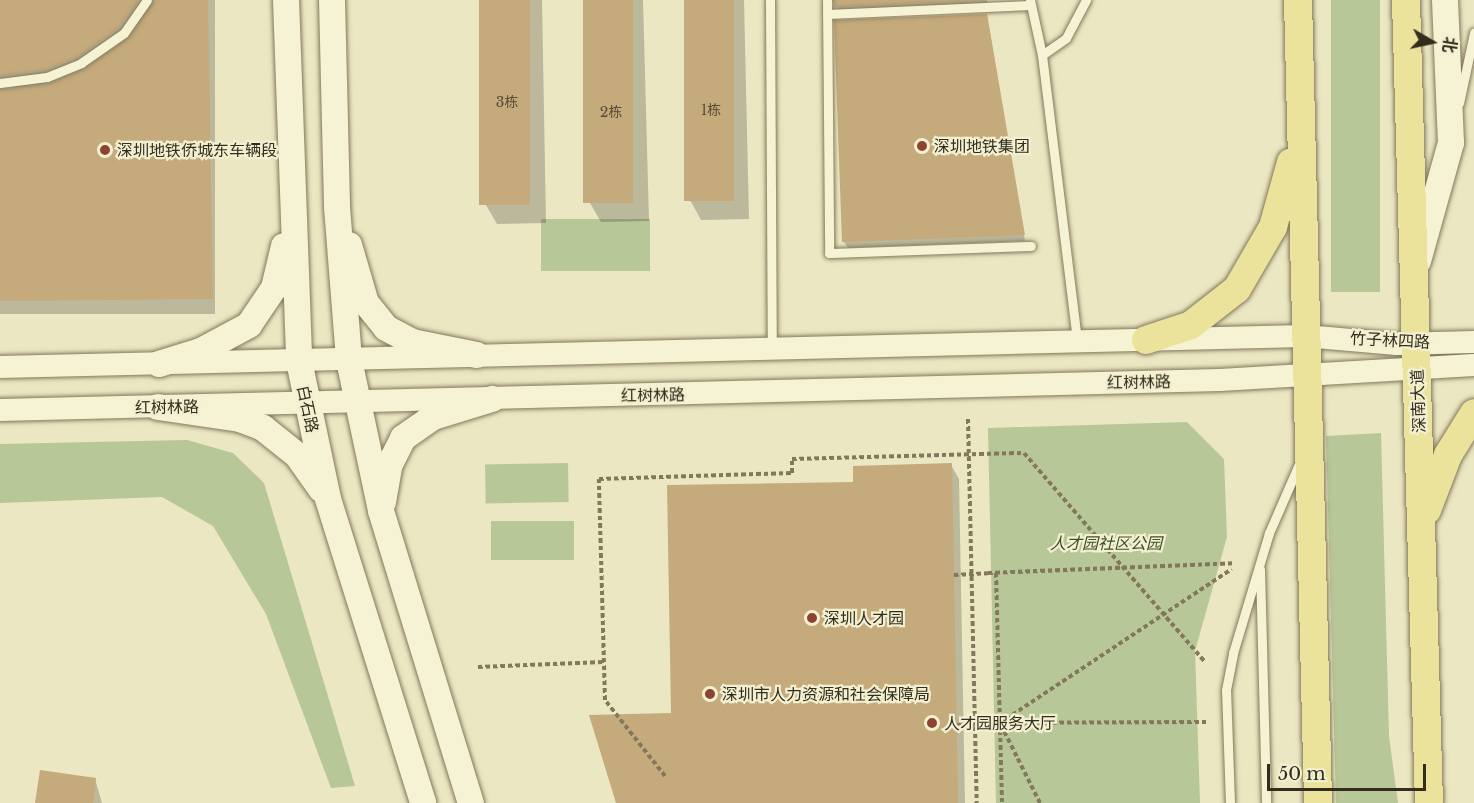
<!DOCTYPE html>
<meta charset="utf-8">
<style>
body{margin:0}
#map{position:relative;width:1474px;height:803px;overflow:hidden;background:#eae7c2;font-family:"Libre Baskerville","Noto Sans SC",serif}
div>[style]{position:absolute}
.green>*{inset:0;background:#b7c797;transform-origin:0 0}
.shadow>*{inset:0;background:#0003;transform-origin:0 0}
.building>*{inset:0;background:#c5aa7b;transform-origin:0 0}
.path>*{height:4px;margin-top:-2px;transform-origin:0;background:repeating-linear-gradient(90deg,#83785b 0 4.5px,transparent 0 7.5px)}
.roads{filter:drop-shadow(0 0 2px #83785b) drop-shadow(0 0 2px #83785b)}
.service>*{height:9px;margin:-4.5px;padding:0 4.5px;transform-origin:4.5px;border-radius:4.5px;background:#f6f3d5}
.tertiary>*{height:22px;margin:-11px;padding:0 11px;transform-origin:11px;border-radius:11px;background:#f6f3d5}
.secondary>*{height:26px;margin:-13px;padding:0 13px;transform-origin:13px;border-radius:13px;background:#f6f3d5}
.primary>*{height:28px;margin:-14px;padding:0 14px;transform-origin:14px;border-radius:14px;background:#ebe39c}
.path-bridge>*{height:4px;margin-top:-2px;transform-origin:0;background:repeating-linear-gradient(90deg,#83785b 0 4.5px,transparent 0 7.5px)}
.dots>*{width:16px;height:16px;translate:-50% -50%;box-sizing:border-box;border:3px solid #f2f0d1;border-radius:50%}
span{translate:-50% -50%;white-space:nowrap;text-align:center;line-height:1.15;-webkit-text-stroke:4.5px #f2f0d1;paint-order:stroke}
.number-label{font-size:14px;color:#584c35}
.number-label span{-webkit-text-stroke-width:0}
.poi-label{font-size:16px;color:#332d1e}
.left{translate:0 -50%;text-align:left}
.street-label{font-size:16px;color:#332d1e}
.park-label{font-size:16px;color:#3c4e26;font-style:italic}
.north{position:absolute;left:1402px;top:12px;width:60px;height:60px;-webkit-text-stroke:4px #f2f0d1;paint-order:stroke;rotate:99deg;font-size:16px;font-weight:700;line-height:24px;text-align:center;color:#332d1e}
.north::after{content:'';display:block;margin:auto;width:21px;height:27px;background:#332d1e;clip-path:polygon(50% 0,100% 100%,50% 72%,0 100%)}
.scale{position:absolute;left:1267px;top:764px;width:159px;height:27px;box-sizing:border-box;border:3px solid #332d1e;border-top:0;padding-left:8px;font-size:18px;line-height:21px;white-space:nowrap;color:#332d1e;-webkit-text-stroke:4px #f2f0d1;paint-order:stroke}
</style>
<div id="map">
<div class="green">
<div style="left:1331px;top:0;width:49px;height:292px"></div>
<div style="left:650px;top:219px;width:52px;height:109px;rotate:90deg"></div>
<div style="clip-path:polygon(1187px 422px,1224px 459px,1227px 537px,1195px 651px,1200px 803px,996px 803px,988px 428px)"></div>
<div style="clip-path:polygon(1381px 433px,1389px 736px,1398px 803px,1336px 803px,1326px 436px)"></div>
<div style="clip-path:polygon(187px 440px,233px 453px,264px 483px,355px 786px,331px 788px,266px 614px,213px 526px,162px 497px,0 503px,0 444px)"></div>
<div style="left:568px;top:463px;width:39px;height:83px;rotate:89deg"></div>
<div style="left:574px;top:521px;width:39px;height:83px;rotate:90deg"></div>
</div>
<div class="shadow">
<div style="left:0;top:0;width:215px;height:314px"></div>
<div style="clip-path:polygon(483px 0,542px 0,546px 223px,497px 224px,486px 205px)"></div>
<div style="clip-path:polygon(584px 0,643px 0,649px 221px,601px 222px,590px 203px)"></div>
<div style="clip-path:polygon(685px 0,744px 0,749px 219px,701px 220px,690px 200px)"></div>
<div style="clip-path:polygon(832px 0,987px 0,988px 7px,839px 13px)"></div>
<div style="clip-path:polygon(987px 15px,1025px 241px,848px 248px,844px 242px)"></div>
<div style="clip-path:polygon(951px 465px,959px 479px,965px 803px,618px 803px,673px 714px,855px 483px)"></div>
<div style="clip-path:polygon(95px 779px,102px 803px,37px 803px)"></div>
</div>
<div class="building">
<div style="clip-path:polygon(0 0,139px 0,119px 28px,78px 57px,45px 70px,0 76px)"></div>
<div style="clip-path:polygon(154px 0,208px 0,213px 299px,0 301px,0 90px,48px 84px,85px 69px,129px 37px)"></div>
<div style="left:479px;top:0;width:51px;height:205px"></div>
<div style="left:583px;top:0;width:50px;height:203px"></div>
<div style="left:684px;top:0;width:50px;height:201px"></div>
<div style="clip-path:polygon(834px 0,985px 0,834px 7px)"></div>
<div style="clip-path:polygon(987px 14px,1025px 235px,842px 242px,834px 20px)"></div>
<div style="clip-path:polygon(952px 463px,958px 803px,616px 803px,589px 715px,671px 713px,667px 485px,853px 482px,853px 466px)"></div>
<div style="clip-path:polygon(40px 770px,96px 778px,93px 803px,35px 803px)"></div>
</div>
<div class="path">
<div style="left:968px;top:419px;width:384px;rotate:88.7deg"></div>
<div style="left:988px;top:573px;width:246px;rotate:-2.3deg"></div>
<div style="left:996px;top:573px;width:230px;rotate:88.5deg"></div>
<div style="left:478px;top:667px;width:126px;rotate:-2.3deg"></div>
<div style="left:992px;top:723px;width:214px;rotate:-0.3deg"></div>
<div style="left:665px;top:776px;width:97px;rotate:-128.3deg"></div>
<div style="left:605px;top:700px;width:221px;rotate:-91.6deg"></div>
<div style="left:599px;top:479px;width:193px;rotate:-1.8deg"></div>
<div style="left:792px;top:473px;width:14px;rotate:-90deg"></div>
<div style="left:792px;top:459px;width:232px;rotate:-1.5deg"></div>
<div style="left:1024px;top:453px;width:275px;rotate:49.1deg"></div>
<div style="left:1040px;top:803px;width:89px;rotate:-116.6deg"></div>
<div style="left:1000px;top:723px;width:278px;rotate:-33.6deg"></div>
</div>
<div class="roads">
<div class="service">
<div style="left:770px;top:0;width:348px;rotate:89.7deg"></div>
<div style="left:827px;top:0;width:253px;rotate:89.5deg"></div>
<div style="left:829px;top:253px;width:202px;rotate:-2deg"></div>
<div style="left:1030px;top:0;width:56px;rotate:77.7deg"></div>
<div style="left:1042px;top:55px;width:288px;rotate:83deg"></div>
<div style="left:827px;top:14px;width:204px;rotate:-2.5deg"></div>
<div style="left:1042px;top:55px;width:29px;rotate:-35deg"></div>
<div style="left:1066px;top:38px;width:43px;rotate:-62.2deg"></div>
<div style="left:0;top:83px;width:47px;rotate:-7.3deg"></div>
<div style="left:47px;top:77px;width:37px;rotate:-22deg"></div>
<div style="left:81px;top:63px;width:52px;rotate:-34.9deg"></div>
<div style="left:124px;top:33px;width:40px;rotate:-55.1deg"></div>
<div style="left:1459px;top:103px;width:72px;rotate:-77.9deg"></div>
<div style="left:1260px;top:569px;width:234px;rotate:88.5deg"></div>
<div style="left:1230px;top:803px;width:113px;rotate:-92deg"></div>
<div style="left:1226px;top:690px;width:38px;rotate:-79deg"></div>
<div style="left:1233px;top:653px;width:125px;rotate:-73.3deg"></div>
<div style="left:1269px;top:533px;width:75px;rotate:-66.5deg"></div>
</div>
<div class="tertiary">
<div style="left:0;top:367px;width:1305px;rotate:-1.36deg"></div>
<div style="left:1305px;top:336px;width:92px;rotate:5deg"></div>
<div style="left:1397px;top:344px;width:77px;rotate:-1.5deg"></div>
<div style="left:0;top:410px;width:1220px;rotate:-1.41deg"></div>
<div style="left:1220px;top:380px;width:254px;rotate:-3.4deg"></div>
</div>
<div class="secondary">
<div style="left:286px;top:0;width:361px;rotate:87.9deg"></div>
<div style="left:299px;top:361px;width:141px;rotate:78.1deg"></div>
<div style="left:328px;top:499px;width:318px;rotate:72.6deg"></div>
<div style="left:332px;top:0;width:207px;rotate:88.6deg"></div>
<div style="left:337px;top:207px;width:153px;rotate:85.5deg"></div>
<div style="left:349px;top:360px;width:154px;rotate:78deg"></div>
<div style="left:381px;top:511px;width:306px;rotate:72.9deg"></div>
<div style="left:349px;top:245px;width:60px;rotate:73.7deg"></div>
<div style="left:366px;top:303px;width:32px;rotate:51deg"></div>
<div style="left:386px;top:328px;width:30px;rotate:28deg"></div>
<div style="left:412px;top:342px;width:66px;rotate:11.3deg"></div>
<div style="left:1418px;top:261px;width:123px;rotate:-74.4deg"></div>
<div style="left:1451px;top:143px;width:143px;rotate:-92.4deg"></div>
<div style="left:159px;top:364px;width:44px;rotate:-17.2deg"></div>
<div style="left:201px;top:351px;width:55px;rotate:-28.4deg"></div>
<div style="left:249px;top:325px;width:45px;rotate:-56deg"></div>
<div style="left:274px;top:288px;width:43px;rotate:-76.6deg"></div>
<div style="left:158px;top:407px;width:83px;rotate:8.3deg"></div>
<div style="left:240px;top:419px;width:25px;rotate:21deg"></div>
<div style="left:263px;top:428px;width:43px;rotate:38.5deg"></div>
<div style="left:297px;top:455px;width:42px;rotate:54.8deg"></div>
<div style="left:383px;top:502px;width:39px;rotate:-80deg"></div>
<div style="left:390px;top:464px;width:29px;rotate:-63deg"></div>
<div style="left:403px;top:438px;width:37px;rotate:-35deg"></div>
<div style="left:433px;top:417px;width:62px;rotate:-17deg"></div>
</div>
<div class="primary">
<div style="left:1298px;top:0;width:803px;rotate:88.57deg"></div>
<div style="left:1406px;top:0;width:803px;rotate:88.36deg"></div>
<div style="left:1146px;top:340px;width:47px;rotate:-18.4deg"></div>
<div style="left:1191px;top:325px;width:58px;rotate:-38deg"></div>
<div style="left:1237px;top:289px;width:72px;rotate:-59.9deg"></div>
<div style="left:1273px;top:227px;width:67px;rotate:-74.5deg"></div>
<div style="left:1427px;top:510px;width:59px;rotate:-69.1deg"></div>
<div style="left:1448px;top:455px;width:49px;rotate:-58.2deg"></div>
</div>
</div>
<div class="path-bridge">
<div style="left:954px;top:575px;width:34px;rotate:-3deg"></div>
<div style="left:957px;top:725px;width:35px;rotate:-3deg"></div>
</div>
<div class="dots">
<div style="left:922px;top:146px;background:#8d4330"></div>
<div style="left:105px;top:150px;background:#8d4330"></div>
<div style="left:812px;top:618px;background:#8d4330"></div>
<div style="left:710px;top:694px;background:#8d4330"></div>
<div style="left:932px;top:723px;background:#8d4330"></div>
</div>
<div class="number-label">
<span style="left:507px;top:102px">3栋</span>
<span style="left:711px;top:110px">1栋</span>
<span style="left:611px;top:112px">2栋</span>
</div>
<div class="poi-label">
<span class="left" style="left:934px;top:146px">深圳地铁集团</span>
<span class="left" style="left:117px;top:150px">深圳地铁侨城东车辆段</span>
<span class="left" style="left:824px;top:618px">深圳人才园</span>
<span class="left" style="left:722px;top:694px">深圳市人力资源和社会保障局</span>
<span class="left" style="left:944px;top:723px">人才园服务大厅</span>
</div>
<div class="street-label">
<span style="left:1390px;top:340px;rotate:3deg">竹子林四路</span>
<span style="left:1139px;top:382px;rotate:-1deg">红树林路</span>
<span style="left:653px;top:395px;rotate:-1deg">红树林路</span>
<span style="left:1418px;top:401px;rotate:-92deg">深南大道</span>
<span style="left:167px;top:407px;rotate:-1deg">红树林路</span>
<span style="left:308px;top:409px;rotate:78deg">白石路</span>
</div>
<div class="park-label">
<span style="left:1106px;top:543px">人才园社区公园</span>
</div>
<div class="north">北</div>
<div class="scale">50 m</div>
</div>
